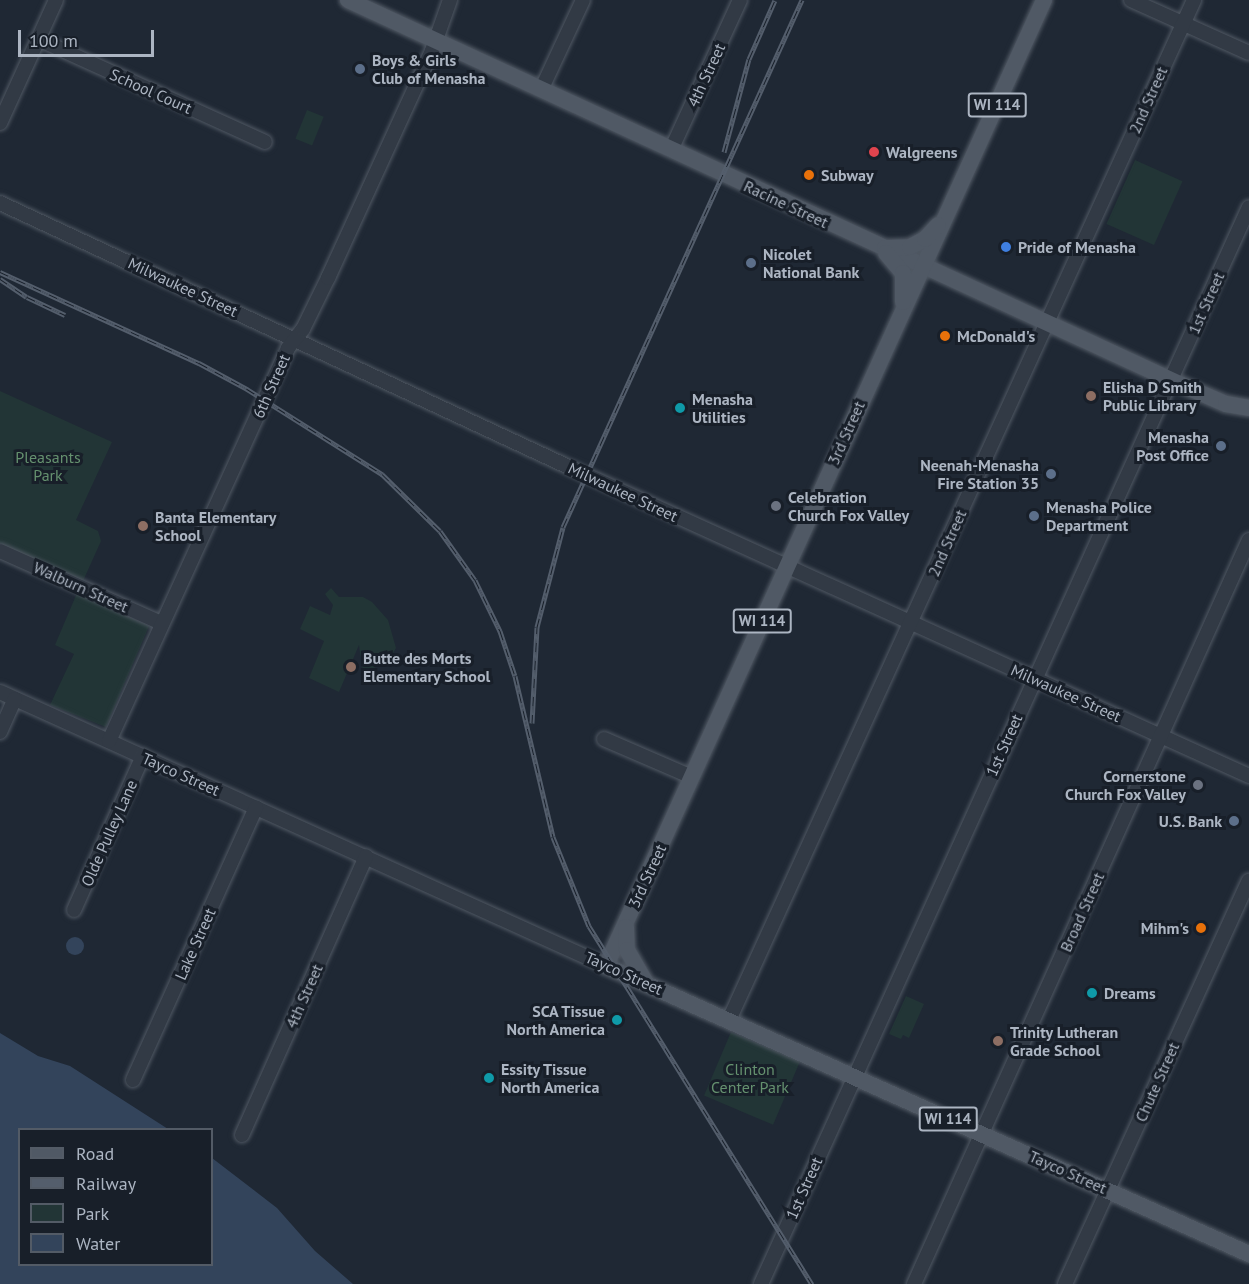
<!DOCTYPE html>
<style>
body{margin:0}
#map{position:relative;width:1249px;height:1284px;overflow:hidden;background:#1f2834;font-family:"PT Sans",sans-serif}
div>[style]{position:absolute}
.green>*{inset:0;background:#223536;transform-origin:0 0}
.water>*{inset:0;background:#33445b}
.round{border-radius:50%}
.roads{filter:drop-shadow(0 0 2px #505863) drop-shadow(0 0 2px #505863)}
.minor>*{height:14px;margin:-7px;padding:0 7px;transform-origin:7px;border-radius:7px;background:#323a45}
.major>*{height:16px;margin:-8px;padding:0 8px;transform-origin:8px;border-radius:8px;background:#505965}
.rail>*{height:5px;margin-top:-2.5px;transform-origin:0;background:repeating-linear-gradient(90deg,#181f29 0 9px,#545e6c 0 18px);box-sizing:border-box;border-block:2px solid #545e6c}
.dots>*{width:16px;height:16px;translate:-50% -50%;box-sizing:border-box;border:3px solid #181f29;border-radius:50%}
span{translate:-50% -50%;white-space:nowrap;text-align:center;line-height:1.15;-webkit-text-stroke:6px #181f29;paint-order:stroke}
.shield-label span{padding:2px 4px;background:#181f29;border:2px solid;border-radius:4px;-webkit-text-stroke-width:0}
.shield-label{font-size:15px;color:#acb5c2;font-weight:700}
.poi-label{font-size:16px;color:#acb5c2;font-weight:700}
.left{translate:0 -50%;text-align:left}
.right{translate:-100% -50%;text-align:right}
.street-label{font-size:16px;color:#acb5c2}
.park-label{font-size:16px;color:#65916f}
.legend{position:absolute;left:18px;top:1128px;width:195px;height:138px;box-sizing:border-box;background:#181f29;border:2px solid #535b66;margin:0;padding:8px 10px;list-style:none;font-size:18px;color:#acb5c2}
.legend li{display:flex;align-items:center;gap:12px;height:30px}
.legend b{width:30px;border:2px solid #535b66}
.scale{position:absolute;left:18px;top:30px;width:136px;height:27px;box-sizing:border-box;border:3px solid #acb5c2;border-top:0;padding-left:8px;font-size:18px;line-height:21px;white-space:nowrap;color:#acb5c2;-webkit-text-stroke:4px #181f29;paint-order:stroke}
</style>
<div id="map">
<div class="green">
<div style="left:307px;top:110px;width:18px;height:31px;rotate:22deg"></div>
<div style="left:1135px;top:160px;width:52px;height:70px;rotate:24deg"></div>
<div style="clip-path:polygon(0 391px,112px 442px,76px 520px,98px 531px,101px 541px,83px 581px,0 544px)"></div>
<div style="clip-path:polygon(331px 588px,339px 597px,363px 597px,372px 602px,388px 620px,396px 648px,390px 658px,368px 672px,362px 667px,359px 645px,339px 692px,309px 678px,324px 641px,300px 629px,310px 606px,330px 615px,333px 605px,325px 594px)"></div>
<div style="clip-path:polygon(77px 593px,149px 626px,106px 727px,50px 705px,74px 654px,55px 645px)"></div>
<div style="clip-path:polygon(906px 996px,924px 1004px,909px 1038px,903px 1035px,901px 1039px,889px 1034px)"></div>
<div style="left:731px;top:1032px;width:75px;height:69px;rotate:23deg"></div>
</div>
<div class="water">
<div class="round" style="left:66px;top:937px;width:18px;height:18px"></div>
<div style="clip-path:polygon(0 1033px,38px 1056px,70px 1066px,168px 1129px,20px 1130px,20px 1264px,212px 1264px,212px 1158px,277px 1208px,315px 1251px,353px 1284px,0 1284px)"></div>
</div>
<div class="roads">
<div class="minor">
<div style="left:1131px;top:0;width:129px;rotate:24.2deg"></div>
<div style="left:38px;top:39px;width:249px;rotate:24.4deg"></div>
<div style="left:542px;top:88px;width:97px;rotate:-65deg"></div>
<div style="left:0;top:123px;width:135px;rotate:-65.5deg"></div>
<div style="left:671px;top:150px;width:165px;rotate:-65.3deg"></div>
<div style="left:0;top:203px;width:646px;rotate:24.9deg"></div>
<div style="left:586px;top:475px;width:728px;rotate:24.42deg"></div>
<div style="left:0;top:551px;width:176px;rotate:24.1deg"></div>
<div style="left:0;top:692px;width:665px;rotate:24.33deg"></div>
<div style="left:0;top:732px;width:36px;rotate:-66deg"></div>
<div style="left:604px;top:739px;width:96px;rotate:23.4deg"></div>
<div style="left:109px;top:741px;width:432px;rotate:-65.5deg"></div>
<div style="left:288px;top:348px;width:24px;rotate:-52deg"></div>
<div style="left:303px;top:329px;width:57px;rotate:-63.9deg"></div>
<div style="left:328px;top:278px;width:250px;rotate:-65.4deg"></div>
<div style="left:432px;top:51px;width:54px;rotate:-70.6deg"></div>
<div style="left:74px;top:910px;width:169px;rotate:-65.9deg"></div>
<div style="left:729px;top:1020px;width:1121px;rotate:-65.49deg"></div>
<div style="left:133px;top:1080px;width:299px;rotate:-65.7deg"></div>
<div style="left:242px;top:1135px;width:305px;rotate:-66deg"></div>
<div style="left:761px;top:1284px;width:1182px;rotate:-65.62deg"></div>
<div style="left:914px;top:1284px;width:816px;rotate:-65.76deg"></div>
<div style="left:1065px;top:1284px;width:443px;rotate:-65.5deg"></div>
</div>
<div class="major">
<div style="left:348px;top:0;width:919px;rotate:24.78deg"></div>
<div style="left:1182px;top:385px;width:48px;rotate:23.4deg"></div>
<div style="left:1226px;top:404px;width:23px;rotate:10deg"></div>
<div style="left:1044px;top:0;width:1061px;rotate:114.39deg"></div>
<div style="left:606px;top:966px;width:705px;rotate:24.13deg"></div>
<div style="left:885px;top:248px;width:25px;rotate:-2deg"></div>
<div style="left:910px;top:247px;width:17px;rotate:-28deg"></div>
<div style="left:925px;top:239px;width:19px;rotate:-47deg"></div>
<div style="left:886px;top:253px;width:26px;rotate:50deg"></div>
<div style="left:903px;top:273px;width:29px;rotate:90deg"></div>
<div style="left:626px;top:927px;width:23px;rotate:88deg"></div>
<div style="left:627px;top:950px;width:38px;rotate:60deg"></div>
</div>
</div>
<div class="rail">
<div style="left:724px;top:152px;width:96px;rotate:-75deg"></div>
<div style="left:749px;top:59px;width:64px;rotate:-66.2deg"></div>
<div style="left:0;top:272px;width:219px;rotate:24.6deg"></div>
<div style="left:199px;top:363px;width:55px;rotate:28.4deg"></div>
<div style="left:247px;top:389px;width:160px;rotate:32.2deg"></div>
<div style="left:382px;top:474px;width:81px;rotate:44.5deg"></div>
<div style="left:440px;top:531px;width:60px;rotate:54.5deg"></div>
<div style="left:475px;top:580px;width:57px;rotate:63.9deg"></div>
<div style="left:500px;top:631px;width:47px;rotate:71.6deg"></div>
<div style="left:515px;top:676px;width:165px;rotate:76.7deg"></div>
<div style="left:553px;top:837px;width:96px;rotate:68deg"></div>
<div style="left:589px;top:926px;width:422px;rotate:58.1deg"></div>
<div style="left:0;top:279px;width:32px;rotate:34deg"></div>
<div style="left:27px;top:297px;width:42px;rotate:25.3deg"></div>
<div style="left:532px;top:723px;width:96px;rotate:-87deg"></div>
<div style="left:537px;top:627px;width:103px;rotate:-75.4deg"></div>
<div style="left:563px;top:527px;width:579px;rotate:-65.61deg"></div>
</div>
<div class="dots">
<div style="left:360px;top:69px;background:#5c6f8a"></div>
<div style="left:874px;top:152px;background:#e0444e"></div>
<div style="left:809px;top:175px;background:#e8710a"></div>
<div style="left:1006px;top:247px;background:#3f7fe0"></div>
<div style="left:751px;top:263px;background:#5c6f8a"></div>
<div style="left:945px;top:336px;background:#e8710a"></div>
<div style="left:1091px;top:396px;background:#8d6e63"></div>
<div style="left:680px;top:408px;background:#0f9aa8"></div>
<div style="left:1221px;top:446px;background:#5c6f8a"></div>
<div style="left:1051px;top:474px;background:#5c6f8a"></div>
<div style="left:776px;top:506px;background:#6b7280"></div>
<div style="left:1034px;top:516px;background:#5c6f8a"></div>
<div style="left:143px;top:526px;background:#8d6e63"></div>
<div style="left:351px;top:667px;background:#8d6e63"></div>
<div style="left:1198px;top:785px;background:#6b7280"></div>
<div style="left:1234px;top:821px;background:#5c6f8a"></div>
<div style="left:1201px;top:928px;background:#e8710a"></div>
<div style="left:1092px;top:993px;background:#0f9aa8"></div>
<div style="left:617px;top:1020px;background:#0f9aa8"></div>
<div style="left:998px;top:1041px;background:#8d6e63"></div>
<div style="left:489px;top:1078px;background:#0f9aa8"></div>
</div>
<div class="shield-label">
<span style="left:997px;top:105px">WI 114</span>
<span style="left:762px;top:621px">WI 114</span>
<span style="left:948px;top:1119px">WI 114</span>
</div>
<div class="poi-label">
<span class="left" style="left:372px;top:69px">Boys &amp; Girls<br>Club of Menasha</span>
<span class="left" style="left:886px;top:152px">Walgreens</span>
<span class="left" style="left:821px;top:175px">Subway</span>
<span class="left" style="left:1018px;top:247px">Pride of Menasha</span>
<span class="left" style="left:763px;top:263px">Nicolet<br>National Bank</span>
<span class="left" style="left:957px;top:336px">McDonald's</span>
<span class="left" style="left:1103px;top:396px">Elisha D Smith<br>Public Library</span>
<span class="left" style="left:692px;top:408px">Menasha<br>Utilities</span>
<span class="right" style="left:1209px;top:446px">Menasha<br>Post Office</span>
<span class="right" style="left:1039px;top:474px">Neenah-Menasha<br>Fire Station 35</span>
<span class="left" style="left:788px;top:506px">Celebration<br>Church Fox Valley</span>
<span class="left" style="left:1046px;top:516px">Menasha Police<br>Department</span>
<span class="left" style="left:155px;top:526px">Banta Elementary<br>School</span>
<span class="left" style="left:363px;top:667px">Butte des Morts<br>Elementary School</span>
<span class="right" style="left:1186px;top:785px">Cornerstone<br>Church Fox Valley</span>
<span class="right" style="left:1222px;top:821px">U.S. Bank</span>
<span class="right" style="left:1189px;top:928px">Mihm's</span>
<span class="left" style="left:1104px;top:993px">Dreams</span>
<span class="right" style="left:605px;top:1020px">SCA Tissue<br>North America</span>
<span class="left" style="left:1010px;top:1041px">Trinity Lutheran<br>Grade School</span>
<span class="left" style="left:501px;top:1078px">Essity Tissue<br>North America</span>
</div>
<div class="street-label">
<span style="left:706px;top:75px;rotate:-65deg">4th Street</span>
<span style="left:151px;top:91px;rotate:24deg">School Court</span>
<span style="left:1148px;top:100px;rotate:-66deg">2nd Street</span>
<span style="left:786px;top:204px;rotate:25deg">Racine Street</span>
<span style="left:183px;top:287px;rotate:25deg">Milwaukee Street</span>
<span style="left:1206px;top:303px;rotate:-66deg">1st Street</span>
<span style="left:271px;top:386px;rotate:-66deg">6th Street</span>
<span style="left:846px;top:433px;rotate:-66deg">3rd Street</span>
<span style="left:623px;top:492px;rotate:25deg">Milwaukee Street</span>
<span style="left:947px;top:543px;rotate:-66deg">2nd Street</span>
<span style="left:81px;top:587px;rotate:24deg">Walburn Street</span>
<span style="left:1066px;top:693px;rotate:24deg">Milwaukee Street</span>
<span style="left:1004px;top:745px;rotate:-66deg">1st Street</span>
<span style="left:181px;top:774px;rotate:24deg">Tayco Street</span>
<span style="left:109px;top:833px;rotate:-66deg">Olde Pulley Lane</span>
<span style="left:647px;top:876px;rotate:-65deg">3rd Street</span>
<span style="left:1082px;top:912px;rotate:-66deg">Broad Street</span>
<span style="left:195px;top:944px;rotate:-66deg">Lake Street</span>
<span style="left:624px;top:973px;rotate:24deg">Tayco Street</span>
<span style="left:304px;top:996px;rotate:-66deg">4th Street</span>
<span style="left:1157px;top:1082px;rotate:-66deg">Chute Street</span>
<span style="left:1068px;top:1172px;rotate:24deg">Tayco Street</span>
<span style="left:804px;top:1188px;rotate:-66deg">1st Street</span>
</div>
<div class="park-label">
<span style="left:48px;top:466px">Pleasants<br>Park</span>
<span style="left:750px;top:1078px">Clinton<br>Center Park</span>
</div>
<ul class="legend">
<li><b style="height:8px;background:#505965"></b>Road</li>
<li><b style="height:8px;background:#545e6c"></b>Railway</li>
<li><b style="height:16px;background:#223536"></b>Park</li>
<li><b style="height:16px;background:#33445b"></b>Water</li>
</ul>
<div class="scale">100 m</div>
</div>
